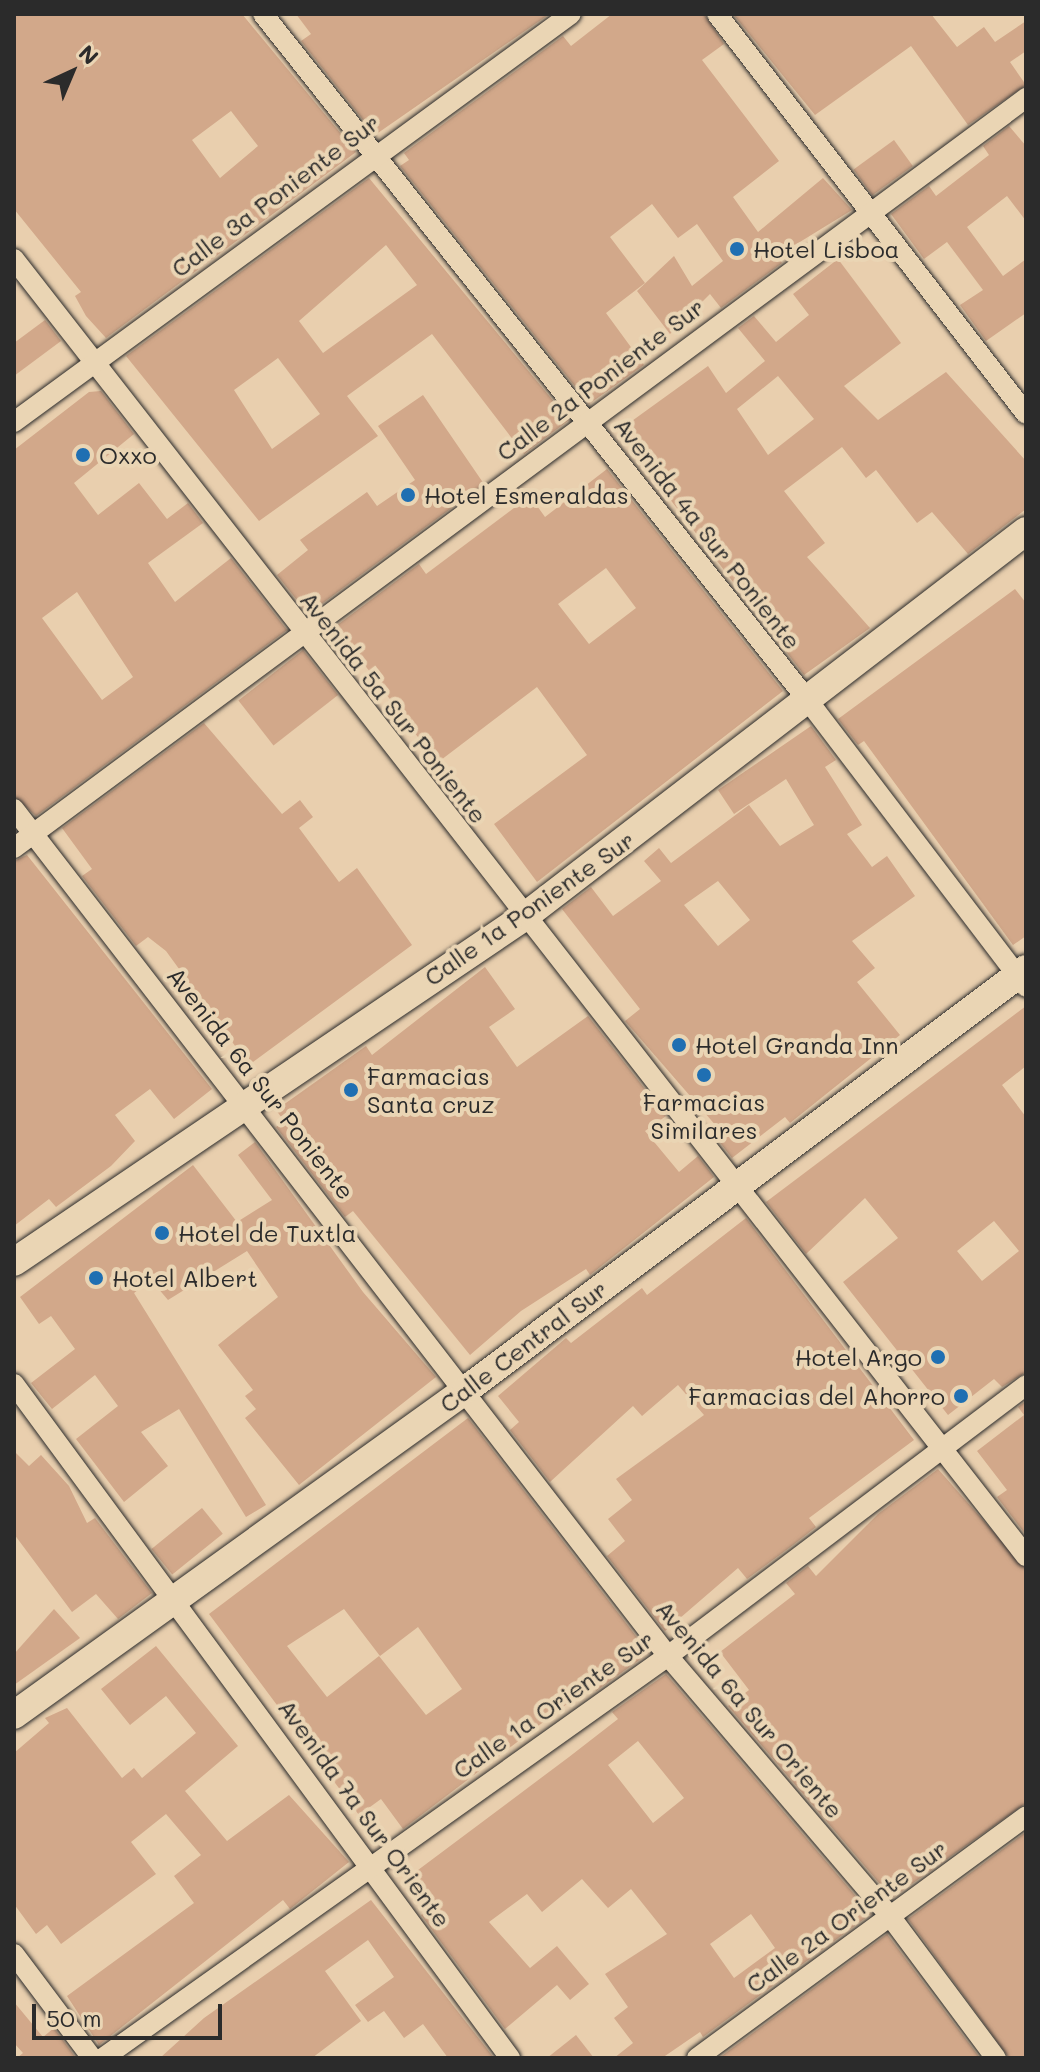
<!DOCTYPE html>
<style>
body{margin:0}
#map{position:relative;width:1040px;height:2072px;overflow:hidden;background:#e9cfae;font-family:Mali,sans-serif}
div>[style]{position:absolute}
.building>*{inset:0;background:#d2a88a;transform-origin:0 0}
.roads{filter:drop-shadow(0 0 2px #2b2b2b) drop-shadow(0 0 2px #2b2b2b)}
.minor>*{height:20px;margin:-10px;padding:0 10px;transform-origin:10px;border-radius:10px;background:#ead5b4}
.secondary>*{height:28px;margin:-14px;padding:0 14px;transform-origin:14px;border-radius:14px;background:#ead5b4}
.dots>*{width:22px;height:22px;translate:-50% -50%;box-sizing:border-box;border:4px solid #ead5b4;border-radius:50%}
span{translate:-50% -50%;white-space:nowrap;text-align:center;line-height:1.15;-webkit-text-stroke:8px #ead5b4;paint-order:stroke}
.street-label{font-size:24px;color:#2b2b2b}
.poi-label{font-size:24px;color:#2b2b2b}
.left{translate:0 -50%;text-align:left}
.right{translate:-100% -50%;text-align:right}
.frame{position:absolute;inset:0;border:16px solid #2b2b2b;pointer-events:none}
.north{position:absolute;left:32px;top:32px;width:80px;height:80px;-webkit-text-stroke:6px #ead5b4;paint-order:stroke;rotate:44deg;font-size:22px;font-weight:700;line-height:32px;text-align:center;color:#2b2b2b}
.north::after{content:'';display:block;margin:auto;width:28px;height:36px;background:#2b2b2b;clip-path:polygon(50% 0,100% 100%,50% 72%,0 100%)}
.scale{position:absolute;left:32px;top:2004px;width:190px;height:36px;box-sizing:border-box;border:4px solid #2b2b2b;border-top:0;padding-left:10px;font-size:24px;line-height:28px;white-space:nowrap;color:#2b2b2b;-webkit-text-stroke:6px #ead5b4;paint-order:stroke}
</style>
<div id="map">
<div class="building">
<div style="clip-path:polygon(evenodd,14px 14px,242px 14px,356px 152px,106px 338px,86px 316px,75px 296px,81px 292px,14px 209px,14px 14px,231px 111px,258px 146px,220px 178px,192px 140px,231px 111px)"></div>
<div style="clip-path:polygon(296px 14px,547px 14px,548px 15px,375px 135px,301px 41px,311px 34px)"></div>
<div style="clip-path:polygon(612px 14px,704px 14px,724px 44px,702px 60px,779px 161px,733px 197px,758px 232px,823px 178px,852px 210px,777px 256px,782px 263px,721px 308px,710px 294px,670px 334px,637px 291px,674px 256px,692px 286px,723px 261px,697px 224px,678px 238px,652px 204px,610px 237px,645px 283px,606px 313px,644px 365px,589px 404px,400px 166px,409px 160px,404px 153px,563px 36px,571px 46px)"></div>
<div style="clip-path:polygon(733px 14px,931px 14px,957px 47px,984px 27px,995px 42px,1026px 21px,1026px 51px,1010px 62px,1026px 85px,968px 125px,911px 46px,815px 115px)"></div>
<div style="clip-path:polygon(1009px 126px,1026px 146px,1026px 221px,1007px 196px,967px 227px,1003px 276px,1026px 259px,1026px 313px,986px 341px,960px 305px,983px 290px,947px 242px,924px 259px,891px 214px,929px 186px,936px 196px,989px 155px,983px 146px)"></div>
<div style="left:894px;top:140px;width:32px;height:50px;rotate:54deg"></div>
<div style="clip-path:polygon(evenodd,369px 178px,569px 420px,524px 454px,432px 334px,347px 396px,378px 436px,259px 521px,126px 356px,369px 178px,386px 245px,417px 285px,323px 353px,299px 321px,386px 245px,369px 178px,278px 358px,320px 414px,272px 449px,234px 390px,278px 358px)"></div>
<div style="clip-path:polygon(evenodd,838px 259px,901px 343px,844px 386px,878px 420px,946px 372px,1026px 461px,1026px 509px,968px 554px,932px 512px,917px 523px,876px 470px,866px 478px,842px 447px,784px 491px,825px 543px,807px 557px,870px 628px,804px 675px,618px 431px,708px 366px,726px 393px,765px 361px,738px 328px,754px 316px,776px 342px,809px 315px,793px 294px,838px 259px,778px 376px,814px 419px,768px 455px,737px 409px,778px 376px)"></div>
<div style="clip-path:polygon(45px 320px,61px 341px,14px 376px,14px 343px)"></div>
<div style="clip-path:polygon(evenodd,101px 391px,134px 434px,74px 483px,98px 515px,139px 483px,167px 519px,188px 503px,203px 523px,148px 563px,175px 602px,231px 558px,287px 630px,36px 816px,14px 796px,14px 450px,89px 392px,101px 391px,77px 592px,133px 677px,102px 700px,42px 618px,77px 592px)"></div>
<div style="clip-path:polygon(423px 395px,484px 484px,308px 614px,277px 575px,308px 550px,300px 540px,367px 492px,377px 506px,415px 480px,378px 426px)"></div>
<div style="clip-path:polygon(evenodd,607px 469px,783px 691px,537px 882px,494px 824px,587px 755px,537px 687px,437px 763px,336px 626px,419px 564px,426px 574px,530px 496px,545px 517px,607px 469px,606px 568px,636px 608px,589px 644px,558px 604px,606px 568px)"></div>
<div style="clip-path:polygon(1015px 589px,1026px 603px,1026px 936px,1013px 945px,864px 741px,858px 745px,838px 719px)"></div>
<div style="left:303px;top:650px;width:57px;height:82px;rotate:52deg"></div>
<div style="clip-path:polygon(204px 723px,282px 814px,300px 800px,313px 817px,299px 828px,339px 882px,357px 868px,412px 945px,249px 1065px,166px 951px,148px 937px,136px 946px,82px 876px,92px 869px,62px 828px)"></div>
<div style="clip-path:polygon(evenodd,811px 726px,836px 760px,825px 767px,862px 825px,847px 834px,872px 867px,887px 856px,915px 896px,852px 941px,875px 968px,857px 982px,900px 1035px,790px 1123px,785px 1117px,732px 1158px,718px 1140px,724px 1135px,625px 1021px,640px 1009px,562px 909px,591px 887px,613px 916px,661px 881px,644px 861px,659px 848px,671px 863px,749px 805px,780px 846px,814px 825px,786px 779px,734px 814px,718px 790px,811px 726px,718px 881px,750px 920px,718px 946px,684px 905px,718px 881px)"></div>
<div style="clip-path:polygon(27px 855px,212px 1089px,174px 1119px,150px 1089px,115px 1115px,135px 1141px,111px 1166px,56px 1207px,49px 1199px,14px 1226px,14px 861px)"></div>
<div style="clip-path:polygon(485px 967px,515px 1009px,489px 1027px,517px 1067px,588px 1016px,666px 1116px,645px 1131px,679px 1172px,698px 1156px,714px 1177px,590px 1275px,586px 1269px,521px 1311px,470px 1355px,353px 1211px,345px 1217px,276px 1127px,284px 1121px,276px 1110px,366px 1046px,372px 1055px)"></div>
<div style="clip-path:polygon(evenodd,1026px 1006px,1026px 1066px,1002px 1085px,1026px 1117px,1026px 1372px,1002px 1387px,994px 1379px,948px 1415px,843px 1282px,898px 1238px,865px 1198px,806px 1254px,766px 1202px,1026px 1006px,994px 1221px,1019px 1251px,982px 1281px,957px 1251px,994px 1221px)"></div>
<div style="clip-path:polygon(255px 1142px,363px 1292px,436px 1377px,299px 1485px,245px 1418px,256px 1409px,245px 1396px,253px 1390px,218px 1345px,278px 1297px,247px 1251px,168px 1300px,151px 1280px,134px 1293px,266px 1505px,246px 1517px,179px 1409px,141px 1432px,168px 1466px,124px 1502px,76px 1439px,118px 1406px,95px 1375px,52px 1409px,31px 1383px,75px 1349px,51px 1316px,39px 1324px,20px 1297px,193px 1165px,237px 1222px,272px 1200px,238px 1155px)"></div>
<div style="clip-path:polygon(746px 1218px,914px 1440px,809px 1518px,816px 1527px,793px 1545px,747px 1579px,738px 1568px,665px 1631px,607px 1556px,625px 1541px,608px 1519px,632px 1500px,616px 1479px,704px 1415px,678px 1385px,642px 1416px,633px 1406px,550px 1482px,510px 1430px,519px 1422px,498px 1396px,566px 1338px,571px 1343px,642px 1288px,647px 1295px)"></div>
<div style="clip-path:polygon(1026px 1401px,1026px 1535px,997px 1497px,1007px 1490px,977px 1451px,1024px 1415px,1018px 1407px)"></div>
<div style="clip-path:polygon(evenodd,468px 1418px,649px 1653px,596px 1691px,592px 1685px,403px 1829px,381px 1799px,359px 1815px,209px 1614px,468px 1418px,344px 1609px,380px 1656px,418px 1627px,462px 1689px,426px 1715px,379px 1656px,327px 1697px,287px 1646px,344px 1609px)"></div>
<div style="clip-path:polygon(14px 1451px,29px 1466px,41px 1455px,69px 1486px,87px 1523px,95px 1518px,152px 1593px,118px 1619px,96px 1594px,72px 1612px,14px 1534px)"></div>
<div style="clip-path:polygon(938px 1469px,1026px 1569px,1026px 1803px,892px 1898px,728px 1706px,749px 1690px,720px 1652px,795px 1594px,786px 1583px,808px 1566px,816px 1576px,878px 1514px)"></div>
<div style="left:202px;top:1508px;width:33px;height:65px;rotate:51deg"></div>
<div style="clip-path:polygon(54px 1609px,80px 1638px,14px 1685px,14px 1654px)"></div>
<div style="clip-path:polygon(156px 1646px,238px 1746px,185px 1791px,227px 1841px,289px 1795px,349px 1862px,290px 1909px,283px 1900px,99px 2045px,67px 1996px,194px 1903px,174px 1876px,201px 1855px,166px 1814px,131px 1842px,156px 1874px,61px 1944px,47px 1925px,36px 1934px,14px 1904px,14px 1753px,49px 1723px,45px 1718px,67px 1708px,122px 1778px,134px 1768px,142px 1778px,196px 1733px,166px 1696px,130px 1725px,101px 1689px)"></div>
<div style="clip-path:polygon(evenodd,666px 1674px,871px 1914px,703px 2037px,700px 2032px,662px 2058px,614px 2058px,633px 2043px,614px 2018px,628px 2007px,605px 1974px,667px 1934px,631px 1889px,608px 1908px,582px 1879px,542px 1912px,527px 1894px,489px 1922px,530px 1968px,557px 1946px,589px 1984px,570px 2000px,557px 1985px,505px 2029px,421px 1915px,429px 1909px,406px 1879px,569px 1757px,618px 1719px,612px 1712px,666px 1674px,638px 1741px,684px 1798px,653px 1823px,608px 1765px,638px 1741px,666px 1674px,751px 1914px,775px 1948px,734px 1978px,710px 1944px,751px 1914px)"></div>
<div style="clip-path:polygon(1026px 1832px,1026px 2058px,1009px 2058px,908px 1919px)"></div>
<div style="clip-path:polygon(371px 1900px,494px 2058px,448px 2058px,423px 2024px,404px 2038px,384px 2011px,368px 2022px,355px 2005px,394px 1977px,368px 1940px,325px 1971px,361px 2021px,312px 2058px,160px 2058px,204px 2018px)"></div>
<div style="clip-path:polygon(887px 1934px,980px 2058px,719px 2058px)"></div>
<div style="clip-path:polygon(14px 2002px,43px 2037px,54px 2028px,76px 2058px,17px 2058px,23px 2053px,14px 2043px)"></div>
<div style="clip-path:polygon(576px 2035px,594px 2058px,547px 2058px)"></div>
</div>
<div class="roads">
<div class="minor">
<div style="left:263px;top:14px;width:878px;rotate:51.56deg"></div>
<div style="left:809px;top:702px;width:358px;rotate:52.7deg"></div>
<div style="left:717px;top:14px;width:505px;rotate:52.31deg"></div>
<div style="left:14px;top:259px;width:1645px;rotate:52.04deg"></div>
<div style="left:14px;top:422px;width:690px;rotate:-36.22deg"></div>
<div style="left:14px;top:809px;width:1070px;rotate:52.33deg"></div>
<div style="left:668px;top:1656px;width:342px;rotate:49.5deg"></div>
<div style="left:890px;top:1916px;width:177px;rotate:53.3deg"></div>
<div style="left:14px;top:848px;width:1260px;rotate:-36.54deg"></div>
<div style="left:14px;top:1384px;width:837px;rotate:53.65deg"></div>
<div style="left:14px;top:1954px;width:130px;rotate:53.1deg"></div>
<div style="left:103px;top:2058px;width:693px;rotate:-35.43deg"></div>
<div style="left:668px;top:1656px;width:449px;rotate:-37.1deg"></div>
<div style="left:697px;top:2058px;width:408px;rotate:-36.3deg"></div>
</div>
<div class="secondary">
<div style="left:14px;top:1262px;width:616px;rotate:-34.08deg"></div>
<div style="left:524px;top:917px;width:633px;rotate:-37.56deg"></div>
<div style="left:14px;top:1715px;width:558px;rotate:-35.74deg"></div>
<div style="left:467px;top:1389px;width:699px;rotate:-36.92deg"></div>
</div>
</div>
<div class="dots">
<div style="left:737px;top:249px;background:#1f6fb2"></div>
<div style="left:83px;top:455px;background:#1f6fb2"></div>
<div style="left:408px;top:495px;background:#1f6fb2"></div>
<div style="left:679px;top:1045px;background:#1f6fb2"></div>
<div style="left:704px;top:1075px;background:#1f6fb2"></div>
<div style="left:351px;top:1090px;background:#1f6fb2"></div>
<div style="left:162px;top:1233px;background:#1f6fb2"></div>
<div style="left:96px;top:1278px;background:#1f6fb2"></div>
<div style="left:938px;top:1357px;background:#1f6fb2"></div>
<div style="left:961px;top:1396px;background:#1f6fb2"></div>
</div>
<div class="street-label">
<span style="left:275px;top:195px;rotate:-37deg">Calle 3a Poniente Sur</span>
<span style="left:600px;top:379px;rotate:-37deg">Calle 2a Poniente Sur</span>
<span style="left:708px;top:533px;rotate:52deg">Avenida 4a Sur Poniente</span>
<span style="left:394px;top:707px;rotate:52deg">Avenida 5a Sur Poniente</span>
<span style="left:529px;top:908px;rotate:-35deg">Calle 1a Poniente Sur</span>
<span style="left:261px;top:1083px;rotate:52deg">Avenida 6a Sur Poniente</span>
<span style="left:523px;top:1346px;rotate:-37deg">Calle Central Sur</span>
<span style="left:553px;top:1704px;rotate:-35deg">Calle 1a Oriente Sur</span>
<span style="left:750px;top:1709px;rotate:50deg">Avenida 6a Sur Oriente</span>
<span style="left:365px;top:1813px;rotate:54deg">Avenida 7a Sur Oriente</span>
<span style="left:846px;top:1916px;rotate:-36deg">Calle 2a Oriente Sur</span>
</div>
<div class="poi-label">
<span class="left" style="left:753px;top:249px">Hotel Lisboa</span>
<span class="left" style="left:99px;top:455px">Oxxo</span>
<span class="left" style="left:424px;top:495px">Hotel Esmeraldas</span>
<span class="left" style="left:695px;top:1045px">Hotel Granda Inn</span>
<span class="left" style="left:367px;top:1090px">Farmacias<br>Santa cruz</span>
<span style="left:704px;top:1116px">Farmacias<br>Similares</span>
<span class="left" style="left:178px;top:1233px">Hotel de Tuxtla</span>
<span class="left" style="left:112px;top:1278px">Hotel Albert</span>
<span class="right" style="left:922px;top:1357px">Hotel Argo</span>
<span class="right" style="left:945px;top:1396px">Farmacias del Ahorro</span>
</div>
<div class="frame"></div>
<div class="north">N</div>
<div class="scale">50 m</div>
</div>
